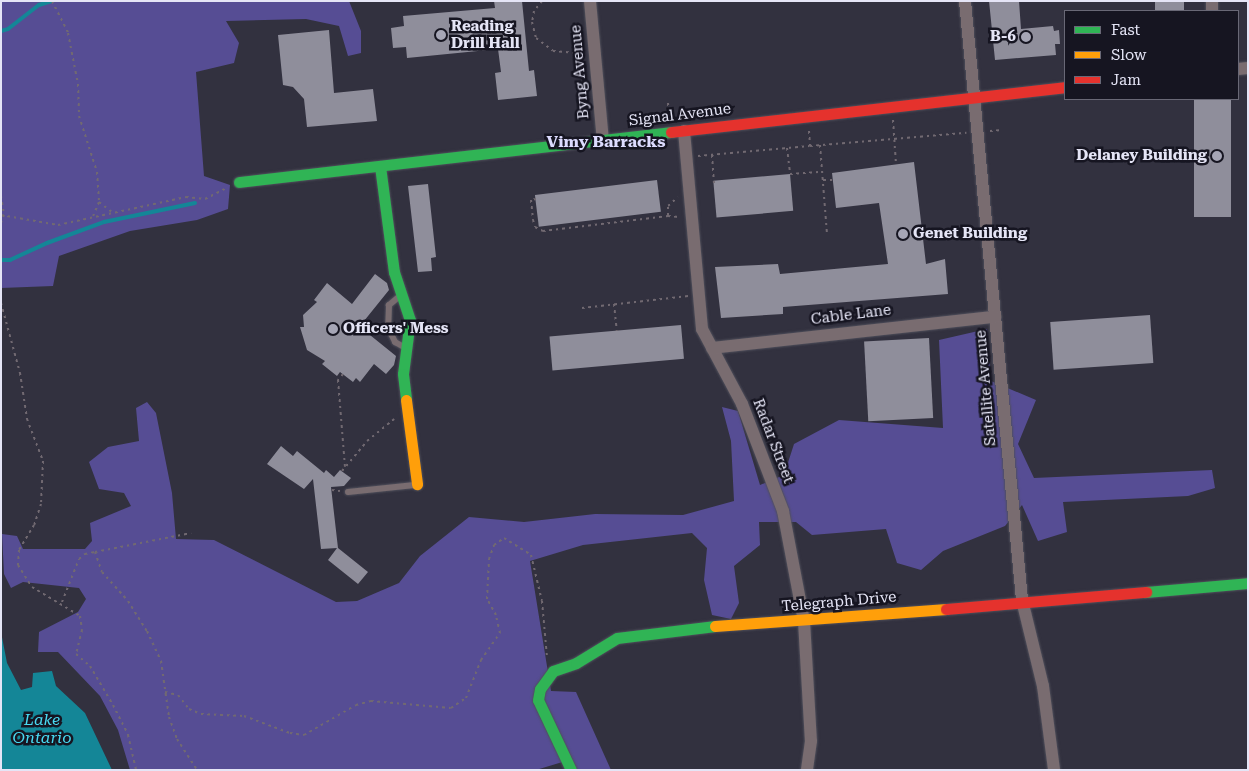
<!DOCTYPE html>
<style>
body{margin:0}
#map{position:relative;width:1249px;height:771px;overflow:hidden;background:#32313f;font-family:"Roboto Serif",serif}
div>[style]{position:absolute}
.forest>*{inset:0;background:#564d94}
.water>*{inset:0;background:#148697}
.stream>*{height:4px;margin:-2px;padding:0 2px;transform-origin:2px;border-radius:2px;background:#148697}
.building>*{inset:0;background:#8f8e9b;transform-origin:0 0}
.path>*{height:2px;margin-top:-1px;transform-origin:0;background:repeating-linear-gradient(90deg,#716971 0 2.5px,transparent 0 6.5px)}
.roads{filter:drop-shadow(0 0 1px #4f4f5b) drop-shadow(0 0 1px #4f4f5b)}
.lane>*{height:6px;margin:-3px;padding:0 3px;transform-origin:3px;border-radius:3px;background:#796c70}
.street>*{height:12px;margin:-6px;padding:0 6px;transform-origin:6px;border-radius:6px;background:#796c70}
.fast>*{height:11px;margin:-5.5px;padding:0 5.5px;transform-origin:5.5px;border-radius:5.5px;background:#30b455}
.slow>*{height:11px;margin:-5.5px;padding:0 5.5px;transform-origin:5.5px;border-radius:5.5px;background:#ff9f0a}
.jam>*{height:11px;margin:-5.5px;padding:0 5.5px;transform-origin:5.5px;border-radius:5.5px;background:#e5322d}
.dots>*{width:14px;height:14px;translate:-50% -50%;box-sizing:border-box;border:2px solid #161521;border-radius:50%}
span{translate:-50% -50%;white-space:nowrap;text-align:center;line-height:1.15;-webkit-text-stroke:5px #161521;paint-order:stroke}
.poi-label{font-size:15px;color:#e5e5f6;font-weight:700}
.left{translate:0 -50%;text-align:left}
.right{translate:-100% -50%;text-align:right}
.street-label{font-size:15px;color:#e5e5f6}
.neighbourhood-label{font-size:16px;color:#dddcff;font-weight:700}
.water-label{font-size:16px;color:#49daf2;font-style:italic}
.frame{position:absolute;inset:0;border:2px solid #e5e5f6;pointer-events:none}
.legend{position:absolute;left:1064px;top:10px;width:175px;height:90px;box-sizing:border-box;background:#161521;border:1px solid #696876;margin:0;padding:6px 9px;list-style:none;font-size:15px;color:#e5e5f6}
.legend li{display:flex;align-items:center;gap:10px;height:25px}
.legend b{width:25px;border:1px solid #696876}
</style>
<div id="map">
<div class="forest">
<div style="clip-path:polygon(1px 1px,349px 1px,361px 31px,361px 53px,348px 56px,339px 26px,306px 19px,226px 21px,239px 43px,234px 63px,196px 72px,204px 176px,230px 185px,228px 209px,197px 220px,130px 231px,59px 256px,53px 286px,1px 288px)"></div>
<div style="clip-path:polygon(987px 329px,991px 381px,1036px 400px,1018px 444px,1034px 478px,1212px 470px,1215px 488px,1188px 496px,1063px 502px,1067px 532px,1038px 541px,1022px 505px,1005px 526px,943px 551px,921px 570px,897px 563px,886px 529px,812px 535px,796px 522px,759px 522px,760px 545px,734px 566px,739px 603px,731px 619px,712px 615px,704px 580px,707px 548px,692px 533px,583px 545px,530px 561px,551px 691px,576px 692px,611px 770px,576px 770px,569px 760px,536px 770px,130px 770px,118px 730px,100px 696px,58px 652px,38px 652px,39px 632px,78px 612px,86px 599px,79px 588px,23px 582px,11px 588px,4px 574px,2px 534px,17px 536px,23px 549px,85px 549px,92px 541px,90px 523px,131px 506px,124px 493px,99px 489px,89px 462px,108px 447px,139px 441px,136px 408px,147px 402px,156px 413px,172px 493px,176px 539px,214px 540px,336px 602px,357px 601px,399px 583px,420px 556px,469px 517px,524px 522px,595px 514px,683px 515px,734px 501px,731px 441px,722px 407px,738px 411px,760px 485px,784px 475px,794px 444px,839px 420px,943px 428px,939px 340px)"></div>
</div>
<div class="water">
<div style="clip-path:polygon(1px 632px,7px 663px,21px 690px,32px 687px,33px 673px,52px 671px,56px 686px,85px 713px,112px 770px,1px 770px)"></div>
</div>
<div class="stream">
<div style="left:1px;top:31px;width:7px;rotate:-16deg"></div>
<div style="left:8px;top:29px;width:39px;rotate:-38deg"></div>
<div style="left:39px;top:5px;width:14px;rotate:-17deg"></div>
<div style="left:1px;top:260px;width:9px"></div>
<div style="left:10px;top:260px;width:41px;rotate:-24.7deg"></div>
<div style="left:47px;top:243px;width:61px;rotate:-20.2deg"></div>
<div style="left:104px;top:222px;width:93px;rotate:-11.8deg"></div>
</div>
<div class="building">
<div style="clip-path:polygon(494px 1px,522px 1px,529px 71px,534px 70px,537px 96px,498px 100px,495px 73px,501px 72px,498px 49px,407px 58px,406px 47px,393px 48px,391px 28px,404px 26px,403px 16px,495px 8px)"></div>
<div style="clip-path:polygon(989px 1px,1019px 1px,1021px 29px,1053px 26px,1054px 31px,1059px 30px,1060px 44px,1055px 44px,1056px 55px,995px 60px)"></div>
<div style="left:1155px;top:1px;width:29px;height:10px"></div>
<div style="clip-path:polygon(329px 30px,334px 93px,373px 89px,377px 121px,307px 127px,304px 99px,293px 87px,283px 85px,278px 35px)"></div>
<div style="left:1194px;top:99px;width:37px;height:118px"></div>
<div style="clip-path:polygon(914px 162px,926px 264px,945px 259px,948px 294px,783px 307px,783px 314px,721px 318px,715px 267px,778px 264px,780px 274px,888px 264px,879px 203px,836px 208px,832px 173px)"></div>
<div style="left:790px;top:174px;width:37px;height:77px;rotate:85deg"></div>
<div style="left:657px;top:180px;width:32px;height:123px;rotate:83deg"></div>
<div style="clip-path:polygon(428px 184px,436px 257px,431px 258px,432px 271px,418px 272px,408px 186px)"></div>
<div style="clip-path:polygon(375px 274px,387px 283px,389px 290px,364px 321px,365px 331px,396px 356px,394px 365px,386px 374px,374px 364px,360px 382px,356px 378px,353px 382px,340px 372px,337px 376px,322px 364px,325px 361px,307px 350px,300px 327px,304px 327px,303px 315px,317px 302px,314px 300px,327px 283px,352px 304px)"></div>
<div style="left:1150px;top:315px;width:48px;height:100px;rotate:86deg"></div>
<div style="left:681px;top:325px;width:34px;height:132px;rotate:85deg"></div>
<div style="left:929px;top:338px;width:80px;height:65px;rotate:87deg"></div>
<div style="clip-path:polygon(281px 446px,293px 456px,297px 451px,324px 473px,326px 470px,334px 477px,340px 470px,351px 478px,344px 486px,331px 487px,338px 548px,368px 572px,358px 584px,328px 560px,337px 548px,321px 549px,313px 479px,304px 489px,267px 464px)"></div>
</div>
<div class="path">
<div style="left:52px;top:1px;width:36px;rotate:63deg"></div>
<div style="left:68px;top:33px;width:52px;rotate:78.9deg"></div>
<div style="left:78px;top:84px;width:32px;rotate:88deg"></div>
<div style="left:79px;top:116px;width:59px;rotate:72.2deg"></div>
<div style="left:97px;top:172px;width:30px;rotate:86deg"></div>
<div style="left:99px;top:202px;width:15px;rotate:113deg"></div>
<div style="left:542px;top:1px;width:13px;rotate:129deg"></div>
<div style="left:534px;top:11px;width:11px;rotate:100deg"></div>
<div style="left:532px;top:22px;width:16px;rotate:76deg"></div>
<div style="left:536px;top:38px;width:21px;rotate:37deg"></div>
<div style="left:553px;top:51px;width:21px;rotate:5deg"></div>
<div style="left:574px;top:53px;width:12px;rotate:35deg"></div>
<div style="left:668px;top:103px;width:15px;rotate:86deg"></div>
<div style="left:893px;top:120px;width:44px;rotate:86.1deg"></div>
<div style="left:809px;top:131px;width:15px;rotate:86deg"></div>
<div style="left:810px;top:146px;width:157px;rotate:-4.8deg"></div>
<div style="left:990px;top:131px;width:12px;rotate:-5deg"></div>
<div style="left:820px;top:145px;width:88px;rotate:85.5deg"></div>
<div style="left:787px;top:148px;width:26px;rotate:83deg"></div>
<div style="left:790px;top:174px;width:32px;rotate:-4deg"></div>
<div style="left:712px;top:155px;width:29px;rotate:86deg"></div>
<div style="left:698px;top:156px;width:112px;rotate:-5.1deg"></div>
<div style="left:823px;top:180px;width:9px"></div>
<div style="left:1px;top:196px;width:19px;rotate:81deg"></div>
<div style="left:4px;top:215px;width:9px;rotate:111deg"></div>
<div style="left:536px;top:199px;width:5px;rotate:169deg"></div>
<div style="left:531px;top:200px;width:20px;rotate:84deg"></div>
<div style="left:533px;top:220px;width:7px;rotate:74deg"></div>
<div style="left:535px;top:227px;width:9px;rotate:27deg"></div>
<div style="left:543px;top:231px;width:126px;rotate:-6.8deg"></div>
<div style="left:668px;top:216px;width:10px;rotate:-90deg"></div>
<div style="left:668px;top:206px;width:13px;rotate:-42deg"></div>
<div style="left:99px;top:202px;width:16px;rotate:38deg"></div>
<div style="left:1px;top:215px;width:58px;rotate:10deg"></div>
<div style="left:58px;top:225px;width:131px;rotate:-12.3deg"></div>
<div style="left:186px;top:197px;width:19px;rotate:6deg"></div>
<div style="left:205px;top:199px;width:25px;rotate:-27deg"></div>
<div style="left:668px;top:216px;width:11px;rotate:5deg"></div>
<div style="left:1px;top:303px;width:73px;rotate:74.8deg"></div>
<div style="left:20px;top:373px;width:47px;rotate:81.3deg"></div>
<div style="left:27px;top:419px;width:45px;rotate:69.1deg"></div>
<div style="left:43px;top:461px;width:43px;rotate:92.7deg"></div>
<div style="left:41px;top:504px;width:22px;rotate:108deg"></div>
<div style="left:34px;top:525px;width:29px;rotate:121deg"></div>
<div style="left:19px;top:550px;width:15px;rotate:94deg"></div>
<div style="left:18px;top:565px;width:26px;rotate:58deg"></div>
<div style="left:32px;top:587px;width:56px;rotate:31.1deg"></div>
<div style="left:80px;top:616px;width:14px;rotate:82deg"></div>
<div style="left:82px;top:630px;width:25px;rotate:104deg"></div>
<div style="left:76px;top:654px;width:18px;rotate:41deg"></div>
<div style="left:90px;top:666px;width:45px;rotate:59.5deg"></div>
<div style="left:113px;top:705px;width:34px;rotate:63deg"></div>
<div style="left:128px;top:735px;width:36px;rotate:77deg"></div>
<div style="left:614px;top:304px;width:27px;rotate:84deg"></div>
<div style="left:582px;top:308px;width:107px;rotate:-6.5deg"></div>
<div style="left:343px;top:374px;width:8px;rotate:130deg"></div>
<div style="left:338px;top:380px;width:87px;rotate:85.4deg"></div>
<div style="left:342px;top:471px;width:39px;rotate:-50deg"></div>
<div style="left:367px;top:441px;width:35px;rotate:-39deg"></div>
<div style="left:332px;top:490px;width:8px;rotate:7deg"></div>
<div style="left:95px;top:552px;width:98px;rotate:-11.2deg"></div>
<div style="left:62px;top:602px;width:46px;rotate:-68.4deg"></div>
<div style="left:79px;top:559px;width:8px;rotate:-40deg"></div>
<div style="left:85px;top:554px;width:10px;rotate:-11deg"></div>
<div style="left:95px;top:552px;width:21px;rotate:71deg"></div>
<div style="left:102px;top:572px;width:39px;rotate:48deg"></div>
<div style="left:128px;top:601px;width:36px;rotate:58deg"></div>
<div style="left:147px;top:631px;width:33px;rotate:65deg"></div>
<div style="left:161px;top:661px;width:57px;rotate:81.9deg"></div>
<div style="left:169px;top:717px;width:23px;rotate:70deg"></div>
<div style="left:177px;top:739px;width:37px;rotate:57deg"></div>
<div style="left:165px;top:692px;width:13px;rotate:13deg"></div>
<div style="left:178px;top:695px;width:18px;rotate:52deg"></div>
<div style="left:189px;top:709px;width:13px;rotate:23deg"></div>
<div style="left:201px;top:714px;width:43px;rotate:2.7deg"></div>
<div style="left:244px;top:716px;width:49px;rotate:20.3deg"></div>
<div style="left:290px;top:733px;width:14px;rotate:8deg"></div>
<div style="left:304px;top:735px;width:60px;rotate:-30deg"></div>
<div style="left:356px;top:705px;width:16px;rotate:-15deg"></div>
<div style="left:371px;top:701px;width:80px;rotate:5deg"></div>
<div style="left:451px;top:708px;width:18px;rotate:-34deg"></div>
<div style="left:466px;top:698px;width:41px;rotate:-68.5deg"></div>
<div style="left:481px;top:660px;width:33px;rotate:-55deg"></div>
<div style="left:500px;top:633px;width:18px;rotate:-103deg"></div>
<div style="left:496px;top:615px;width:18px;rotate:-119deg"></div>
<div style="left:487px;top:599px;width:40px;rotate:-87.1deg"></div>
<div style="left:489px;top:559px;width:15px;rotate:-70deg"></div>
<div style="left:494px;top:545px;width:12px;rotate:-35deg"></div>
<div style="left:504px;top:538px;width:32px;rotate:32deg"></div>
<div style="left:531px;top:555px;width:47px;rotate:76.6deg"></div>
<div style="left:542px;top:601px;width:56px;rotate:84.9deg"></div>
</div>
<div class="roads">
<div class="lane">
<div style="left:401px;top:295px;width:16px;rotate:140deg"></div>
<div style="left:389px;top:305px;width:23px;rotate:92deg"></div>
<div style="left:388px;top:328px;width:16px;rotate:63deg"></div>
<div style="left:395px;top:342px;width:13px;rotate:29deg"></div>
<div style="left:348px;top:492px;width:67px;rotate:-6deg"></div>
</div>
<div class="street">
<div style="left:590px;top:1px;width:140px;rotate:84.7deg"></div>
<div style="left:965px;top:1px;width:602px;rotate:84.56deg"></div>
<div style="left:1022px;top:600px;width:89px;rotate:76.3deg"></div>
<div style="left:1043px;top:686px;width:85px;rotate:82.5deg"></div>
<div style="left:1212px;top:1px;width:10px;rotate:90deg"></div>
<div style="left:1238px;top:69px;width:10px;rotate:-6deg"></div>
<div style="left:684px;top:131px;width:199px;rotate:84.8deg"></div>
<div style="left:702px;top:329px;width:85px;rotate:61.9deg"></div>
<div style="left:742px;top:404px;width:115px;rotate:69deg"></div>
<div style="left:783px;top:511px;width:112px;rotate:79.2deg"></div>
<div style="left:804px;top:621px;width:120px;rotate:86.7deg"></div>
<div style="left:811px;top:741px;width:29px;rotate:98deg"></div>
<div style="left:712px;top:348px;width:285px;rotate:-6.3deg"></div>
</div>
<div class="fast">
<div style="left:380px;top:166px;width:107px;rotate:82.5deg"></div>
<div style="left:394px;top:272px;width:51px;rotate:71.6deg"></div>
<div style="left:410px;top:320px;width:54px;rotate:97.4deg"></div>
<div style="left:403px;top:374px;width:26px;rotate:83deg"></div>
<div style="left:239px;top:182px;width:435px;rotate:-6.6deg"></div>
<div style="left:1146px;top:592px;width:102px;rotate:-5deg"></div>
<div style="left:571px;top:770px;width:77px;rotate:-115.2deg"></div>
<div style="left:538px;top:700px;width:11px;rotate:-80deg"></div>
<div style="left:540px;top:689px;width:22px;rotate:-54deg"></div>
<div style="left:553px;top:671px;width:24px;rotate:-19deg"></div>
<div style="left:576px;top:663px;width:48px;rotate:-31.4deg"></div>
<div style="left:617px;top:638px;width:99px;rotate:-7deg"></div>
</div>
<div class="slow">
<div style="left:406px;top:400px;width:85px;rotate:82.5deg"></div>
<div style="left:715px;top:626px;width:232px;rotate:-4.2deg"></div>
</div>
<div class="jam">
<div style="left:671px;top:132px;width:397px;rotate:-6.5deg"></div>
<div style="left:946px;top:609px;width:201px;rotate:-4.9deg"></div>
</div>
</div>
<div class="dots">
<div style="left:441px;top:35px;background:#a6a6b6"></div>
<div style="left:1026px;top:37px;background:#a6a6b6"></div>
<div style="left:1217px;top:156px;background:#a6a6b6"></div>
<div style="left:903px;top:234px;background:#a6a6b6"></div>
<div style="left:333px;top:329px;background:#a6a6b6"></div>
</div>
<div class="poi-label">
<span class="left" style="left:451px;top:35px">Reading<br>Drill Hall</span>
<span class="right" style="left:1016px;top:37px">B-6</span>
<span class="right" style="left:1207px;top:156px">Delaney Building</span>
<span class="left" style="left:913px;top:234px">Genet Building</span>
<span class="left" style="left:343px;top:329px">Officers' Mess</span>
</div>
<div class="street-label">
<span style="left:580px;top:72px;rotate:-95deg">Byng Avenue</span>
<span style="left:680px;top:115px;rotate:-7deg">Signal Avenue</span>
<span style="left:851px;top:315px;rotate:-7deg">Cable Lane</span>
<span style="left:986px;top:388px;rotate:-95deg">Satellite Avenue</span>
<span style="left:773px;top:441px;rotate:69deg">Radar Street</span>
<span style="left:839px;top:602px;rotate:-5deg">Telegraph Drive</span>
</div>
<div class="neighbourhood-label">
<span style="left:606px;top:142px">Vimy Barracks</span>
</div>
<div class="water-label">
<span style="left:42px;top:729px">Lake<br>Ontario</span>
</div>
<div class="frame"></div>
<ul class="legend">
<li><b style="height:6px;background:#30b455"></b>Fast</li>
<li><b style="height:6px;background:#ff9f0a"></b>Slow</li>
<li><b style="height:6px;background:#e5322d"></b>Jam</li>
</ul>
</div>
